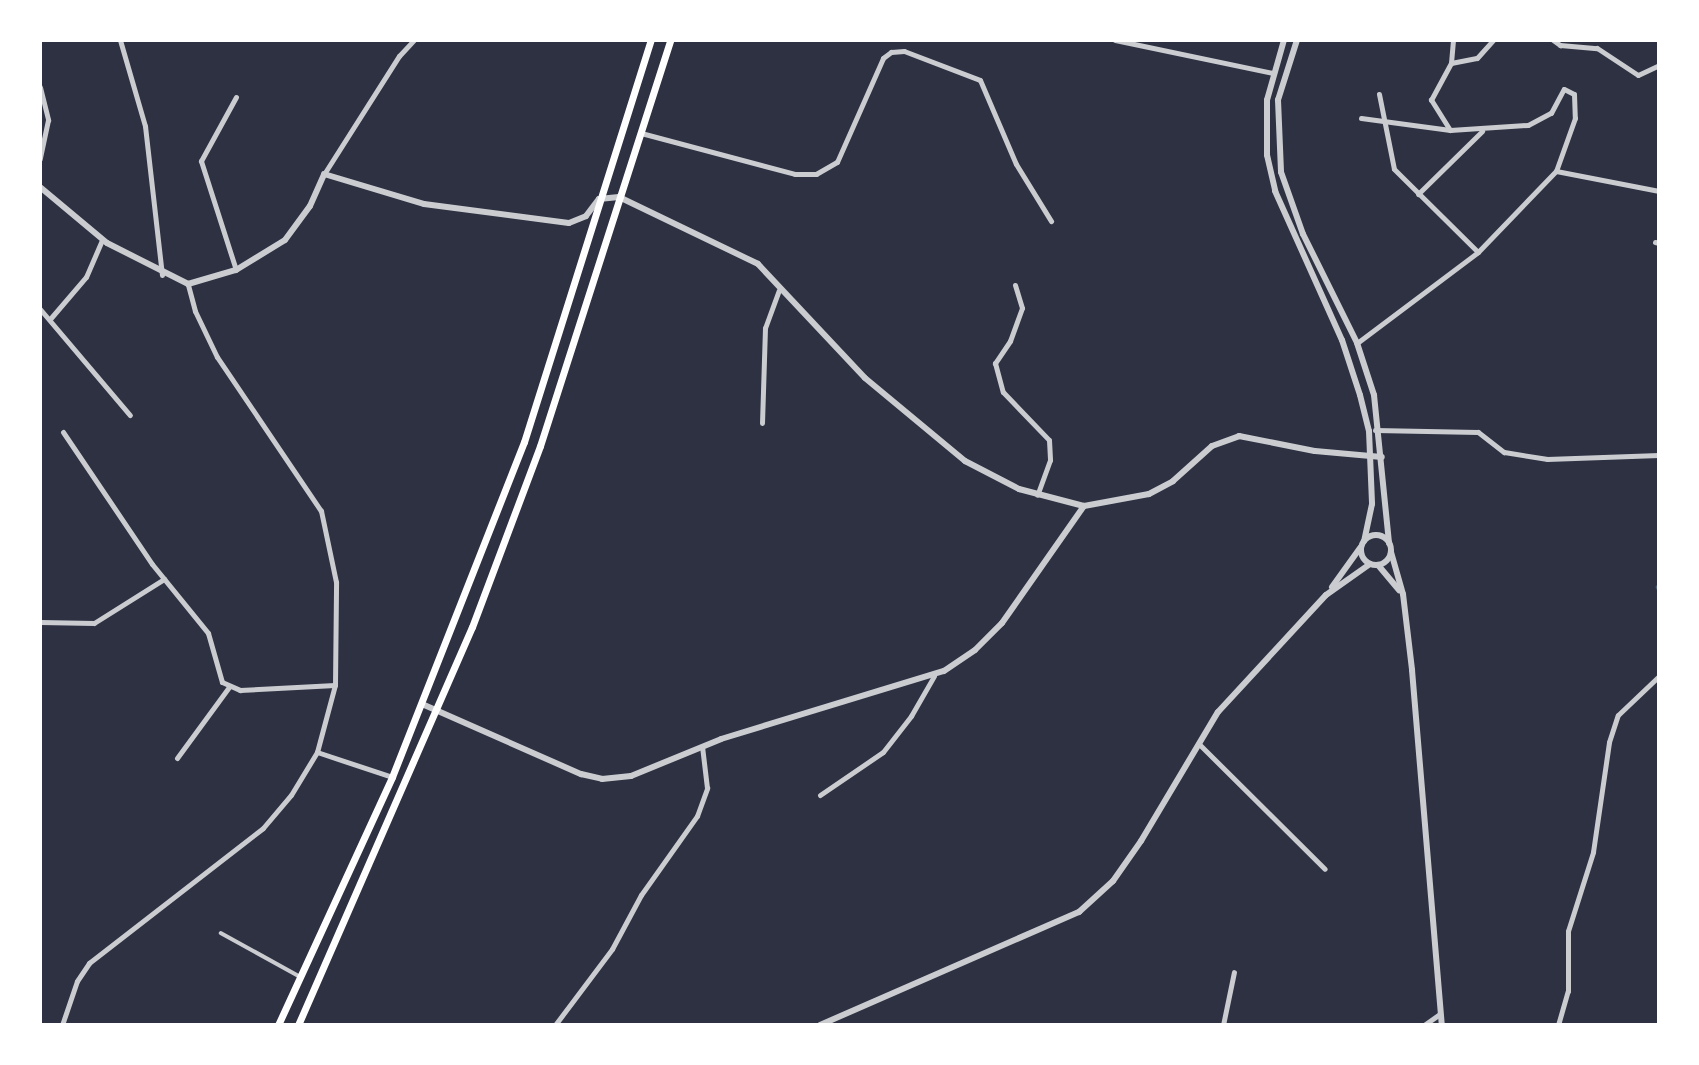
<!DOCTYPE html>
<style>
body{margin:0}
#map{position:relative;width:1699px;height:1065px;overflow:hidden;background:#2d3142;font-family:"Golos Text",sans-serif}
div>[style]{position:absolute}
.stream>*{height:3.5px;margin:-1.75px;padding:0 1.75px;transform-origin:1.75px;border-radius:1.75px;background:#4f5d75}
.pedestrian>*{height:3.5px;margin:-1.75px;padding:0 1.75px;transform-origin:1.75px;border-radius:1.75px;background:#caccd0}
.minor>*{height:5px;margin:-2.5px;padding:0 2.5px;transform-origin:2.5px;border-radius:2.5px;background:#caccd0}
.tertiary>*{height:6px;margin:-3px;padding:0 3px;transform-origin:3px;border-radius:3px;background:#caccd0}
.tertiary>.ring{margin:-3px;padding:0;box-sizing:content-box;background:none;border:6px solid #caccd0;border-radius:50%}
.secondary>*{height:7px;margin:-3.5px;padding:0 3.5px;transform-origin:3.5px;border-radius:3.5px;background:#fff}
span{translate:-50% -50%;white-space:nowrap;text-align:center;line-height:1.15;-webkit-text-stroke:7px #fff;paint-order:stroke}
.frame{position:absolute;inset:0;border:42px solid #fff;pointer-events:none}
</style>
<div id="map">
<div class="stream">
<div style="left:1658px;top:587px;width:2px;rotate:63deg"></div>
</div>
<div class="pedestrian">
<div style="left:221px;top:933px;width:89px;rotate:28.9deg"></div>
</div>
<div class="minor">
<div style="left:120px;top:40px;width:90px;rotate:73.8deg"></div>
<div style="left:145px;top:126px;width:150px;rotate:83.5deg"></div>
<div style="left:1115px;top:40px;width:161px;rotate:11.8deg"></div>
<div style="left:1553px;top:40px;width:9px;rotate:36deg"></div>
<div style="left:1560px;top:45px;width:37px;rotate:5deg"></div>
<div style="left:1597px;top:48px;width:49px;rotate:33.4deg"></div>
<div style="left:1638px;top:75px;width:23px;rotate:-25deg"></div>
<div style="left:1451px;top:63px;width:26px;rotate:-11deg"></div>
<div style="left:1477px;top:58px;width:24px;rotate:-48deg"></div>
<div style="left:40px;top:87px;width:34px;rotate:76deg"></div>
<div style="left:48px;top:120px;width:40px;rotate:102deg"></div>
<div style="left:1379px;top:94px;width:76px;rotate:78.7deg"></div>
<div style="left:1394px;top:169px;width:118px;rotate:44.7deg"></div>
<div style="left:236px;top:97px;width:73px;rotate:118.7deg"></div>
<div style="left:201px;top:161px;width:114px;rotate:72.2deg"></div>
<div style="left:1361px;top:118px;width:90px;rotate:7.7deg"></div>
<div style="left:1450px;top:130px;width:78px;rotate:-3.7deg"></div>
<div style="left:1528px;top:125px;width:26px;rotate:-28deg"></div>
<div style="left:1551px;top:113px;width:27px;rotate:-62deg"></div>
<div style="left:1564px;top:89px;width:11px;rotate:27deg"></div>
<div style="left:1574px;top:94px;width:24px;rotate:88deg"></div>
<div style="left:1575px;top:118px;width:56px;rotate:109.7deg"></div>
<div style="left:1450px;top:130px;width:36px;rotate:-122deg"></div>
<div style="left:1431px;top:100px;width:42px;rotate:-61.6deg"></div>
<div style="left:1451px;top:63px;width:23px;rotate:-85deg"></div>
<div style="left:641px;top:133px;width:159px;rotate:14.9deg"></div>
<div style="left:795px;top:174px;width:21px"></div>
<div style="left:816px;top:174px;width:24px;rotate:-30deg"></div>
<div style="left:837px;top:162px;width:114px;rotate:-66.1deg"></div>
<div style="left:883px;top:58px;width:10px;rotate:-37deg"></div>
<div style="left:891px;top:52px;width:13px;rotate:-4deg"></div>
<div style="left:904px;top:51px;width:81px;rotate:20.9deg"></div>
<div style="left:980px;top:80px;width:91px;rotate:66.8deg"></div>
<div style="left:1016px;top:164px;width:67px;rotate:58.4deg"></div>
<div style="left:324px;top:174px;width:140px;rotate:-57.6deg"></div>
<div style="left:399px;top:56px;width:22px;rotate:-47deg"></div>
<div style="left:1418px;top:194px;width:90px;rotate:-44.5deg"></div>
<div style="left:1655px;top:242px;width:4px;rotate:14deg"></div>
<div style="left:1015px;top:285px;width:24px;rotate:73deg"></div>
<div style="left:1022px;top:308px;width:35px;rotate:110deg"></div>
<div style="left:1010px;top:341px;width:27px;rotate:124deg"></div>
<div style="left:995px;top:363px;width:30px;rotate:75deg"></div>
<div style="left:1003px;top:392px;width:66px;rotate:46.2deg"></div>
<div style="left:1049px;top:440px;width:20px;rotate:87deg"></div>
<div style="left:1050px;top:460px;width:37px;rotate:110deg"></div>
<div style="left:40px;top:309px;width:139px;rotate:49.7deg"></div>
<div style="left:50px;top:319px;width:55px;rotate:-49.4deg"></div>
<div style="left:86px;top:277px;width:40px;rotate:-66.6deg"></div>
<div style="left:1357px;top:343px;width:151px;rotate:-36.9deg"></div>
<div style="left:1478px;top:252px;width:112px;rotate:-46.1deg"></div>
<div style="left:1556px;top:171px;width:105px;rotate:11deg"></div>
<div style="left:762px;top:423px;width:95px;rotate:-88.2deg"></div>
<div style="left:765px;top:328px;width:40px;rotate:-69.8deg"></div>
<div style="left:1375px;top:430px;width:103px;rotate:1.1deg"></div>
<div style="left:1478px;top:432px;width:33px;rotate:38deg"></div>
<div style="left:1504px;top:452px;width:44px;rotate:9.2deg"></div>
<div style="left:1547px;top:459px;width:112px;rotate:-2deg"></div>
<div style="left:63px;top:432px;width:159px;rotate:56deg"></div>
<div style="left:152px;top:564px;width:89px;rotate:50.9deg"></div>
<div style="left:208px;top:633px;width:51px;rotate:74.1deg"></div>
<div style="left:222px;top:682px;width:20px;rotate:24deg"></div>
<div style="left:240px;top:690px;width:95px;rotate:-3deg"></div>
<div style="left:40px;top:622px;width:54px;rotate:1.1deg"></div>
<div style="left:94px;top:623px;width:83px;rotate:-32.2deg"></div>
<div style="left:1199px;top:744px;width:177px;rotate:44.8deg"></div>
<div style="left:317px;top:752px;width:79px;rotate:18.4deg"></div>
<div style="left:177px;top:758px;width:88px;rotate:-53.8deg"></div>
<div style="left:820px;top:795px;width:76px;rotate:-34.3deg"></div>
<div style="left:883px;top:752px;width:46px;rotate:-52.1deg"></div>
<div style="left:911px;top:716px;width:46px;rotate:-60.1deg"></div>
<div style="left:62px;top:1025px;width:46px;rotate:-71.2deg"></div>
<div style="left:77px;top:981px;width:22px;rotate:-56deg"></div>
<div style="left:89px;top:963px;width:220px;rotate:-37.8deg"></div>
<div style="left:263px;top:828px;width:43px;rotate:-49.7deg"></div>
<div style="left:291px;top:795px;width:50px;rotate:-58.8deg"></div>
<div style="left:317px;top:752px;width:69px;rotate:-75deg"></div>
<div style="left:335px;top:685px;width:103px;rotate:-89.4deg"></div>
<div style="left:336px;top:582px;width:73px;rotate:-101.9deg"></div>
<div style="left:321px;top:511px;width:186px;rotate:-124deg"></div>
<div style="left:217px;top:357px;width:51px;rotate:-115.6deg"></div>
<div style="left:195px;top:311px;width:28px;rotate:-105deg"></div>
<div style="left:555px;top:1025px;width:95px;rotate:-53.1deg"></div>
<div style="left:612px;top:949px;width:61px;rotate:-61.8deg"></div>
<div style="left:641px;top:895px;width:97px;rotate:-54.7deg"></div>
<div style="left:697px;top:816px;width:30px;rotate:-70deg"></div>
<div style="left:707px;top:788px;width:42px;rotate:-96.8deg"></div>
<div style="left:1223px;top:1025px;width:54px;rotate:-78.3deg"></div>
<div style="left:1424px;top:1025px;width:19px;rotate:-35deg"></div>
<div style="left:1558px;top:1025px;width:35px;rotate:-74deg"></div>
<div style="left:1568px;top:991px;width:60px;rotate:-90deg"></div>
<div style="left:1568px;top:931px;width:83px;rotate:-72.4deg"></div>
<div style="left:1593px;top:852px;width:111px;rotate:-81.7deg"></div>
<div style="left:1609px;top:742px;width:28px;rotate:-72deg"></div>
<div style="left:1618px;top:715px;width:57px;rotate:-43.6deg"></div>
</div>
<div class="tertiary">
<div style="left:1284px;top:40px;width:62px;rotate:105.8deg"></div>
<div style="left:1267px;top:100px;width:55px;rotate:90deg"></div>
<div style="left:1267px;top:155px;width:37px;rotate:77deg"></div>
<div style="left:1275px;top:191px;width:163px;rotate:65.8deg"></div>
<div style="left:1342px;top:340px;width:58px;rotate:71.9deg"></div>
<div style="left:1360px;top:395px;width:37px;rotate:76deg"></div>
<div style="left:1369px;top:431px;width:73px;rotate:87.6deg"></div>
<div style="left:1372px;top:504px;width:38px;rotate:102deg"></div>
<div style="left:1297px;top:40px;width:63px;rotate:107.6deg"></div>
<div style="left:1278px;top:100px;width:72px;rotate:87.6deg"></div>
<div style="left:1281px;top:172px;width:66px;rotate:70.5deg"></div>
<div style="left:1303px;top:234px;width:122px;rotate:63.6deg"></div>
<div style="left:1357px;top:343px;width:55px;rotate:71.9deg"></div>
<div style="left:1374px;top:395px;width:149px;rotate:84.2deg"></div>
<div style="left:40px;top:187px;width:87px;rotate:39.9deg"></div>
<div style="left:107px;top:243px;width:91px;rotate:26.8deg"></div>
<div style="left:188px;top:284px;width:50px;rotate:-16.3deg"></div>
<div style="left:236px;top:270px;width:57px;rotate:-31.5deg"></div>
<div style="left:285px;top:240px;width:42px;rotate:-53.7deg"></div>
<div style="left:310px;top:206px;width:35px;rotate:-66deg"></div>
<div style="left:324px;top:174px;width:104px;rotate:16.7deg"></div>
<div style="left:424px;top:204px;width:146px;rotate:7.5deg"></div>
<div style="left:569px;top:223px;width:18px;rotate:-22deg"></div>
<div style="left:586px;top:216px;width:21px;rotate:-53deg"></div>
<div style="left:599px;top:199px;width:20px;rotate:-6deg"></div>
<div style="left:619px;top:197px;width:154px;rotate:25.7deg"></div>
<div style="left:758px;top:264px;width:156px;rotate:46.8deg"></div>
<div style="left:865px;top:378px;width:130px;rotate:39.7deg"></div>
<div style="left:965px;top:461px;width:61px;rotate:27.4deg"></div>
<div style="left:1019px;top:489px;width:67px;rotate:14.7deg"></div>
<div style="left:1084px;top:506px;width:66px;rotate:-10.5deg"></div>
<div style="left:1149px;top:494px;width:27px;rotate:-28deg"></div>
<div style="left:1173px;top:481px;width:52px;rotate:-41.9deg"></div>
<div style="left:1212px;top:446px;width:29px;rotate:-20deg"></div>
<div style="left:1239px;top:436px;width:77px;rotate:11.2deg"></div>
<div style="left:1315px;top:451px;width:67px;rotate:5.1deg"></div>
<div class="ring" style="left:1361px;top:535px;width:24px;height:24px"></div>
<div style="left:1391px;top:552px;width:44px;rotate:74.1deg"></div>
<div style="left:1403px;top:594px;width:77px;rotate:83.2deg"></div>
<div style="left:1412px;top:670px;width:356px;rotate:85.2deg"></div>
<div style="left:1378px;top:565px;width:33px;rotate:50deg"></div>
<div style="left:1332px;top:587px;width:48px;rotate:-54.3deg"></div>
<div style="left:422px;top:704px;width:174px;rotate:23.8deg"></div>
<div style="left:581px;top:774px;width:22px;rotate:13deg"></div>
<div style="left:602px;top:779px;width:29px;rotate:-6deg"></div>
<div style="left:631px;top:776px;width:97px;rotate:-22.3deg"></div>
<div style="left:721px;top:739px;width:233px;rotate:-17deg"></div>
<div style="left:944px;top:671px;width:37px;rotate:-34deg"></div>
<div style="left:975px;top:650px;width:38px;rotate:-45deg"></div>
<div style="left:1002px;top:623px;width:143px;rotate:-55deg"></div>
<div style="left:820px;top:1025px;width:283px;rotate:-23.6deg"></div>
<div style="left:1079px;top:912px;width:46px;rotate:-42.4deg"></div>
<div style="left:1113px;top:881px;width:49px;rotate:-55deg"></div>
<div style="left:1141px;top:841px;width:150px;rotate:-59.2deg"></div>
<div style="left:1218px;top:712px;width:159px;rotate:-47.3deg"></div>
<div style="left:1326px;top:595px;width:54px;rotate:-35.2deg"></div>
</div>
<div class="secondary">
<div style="left:278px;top:1025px;width:273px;rotate:-65.3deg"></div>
<div style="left:392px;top:777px;width:360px;rotate:-68.5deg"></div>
<div style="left:524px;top:442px;width:422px;rotate:-72.5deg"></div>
<div style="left:298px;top:1025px;width:434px;rotate:-66.4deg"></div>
<div style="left:472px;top:627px;width:193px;rotate:-69.4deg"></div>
<div style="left:540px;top:446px;width:426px;rotate:-72.2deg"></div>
</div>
<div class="frame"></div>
</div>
